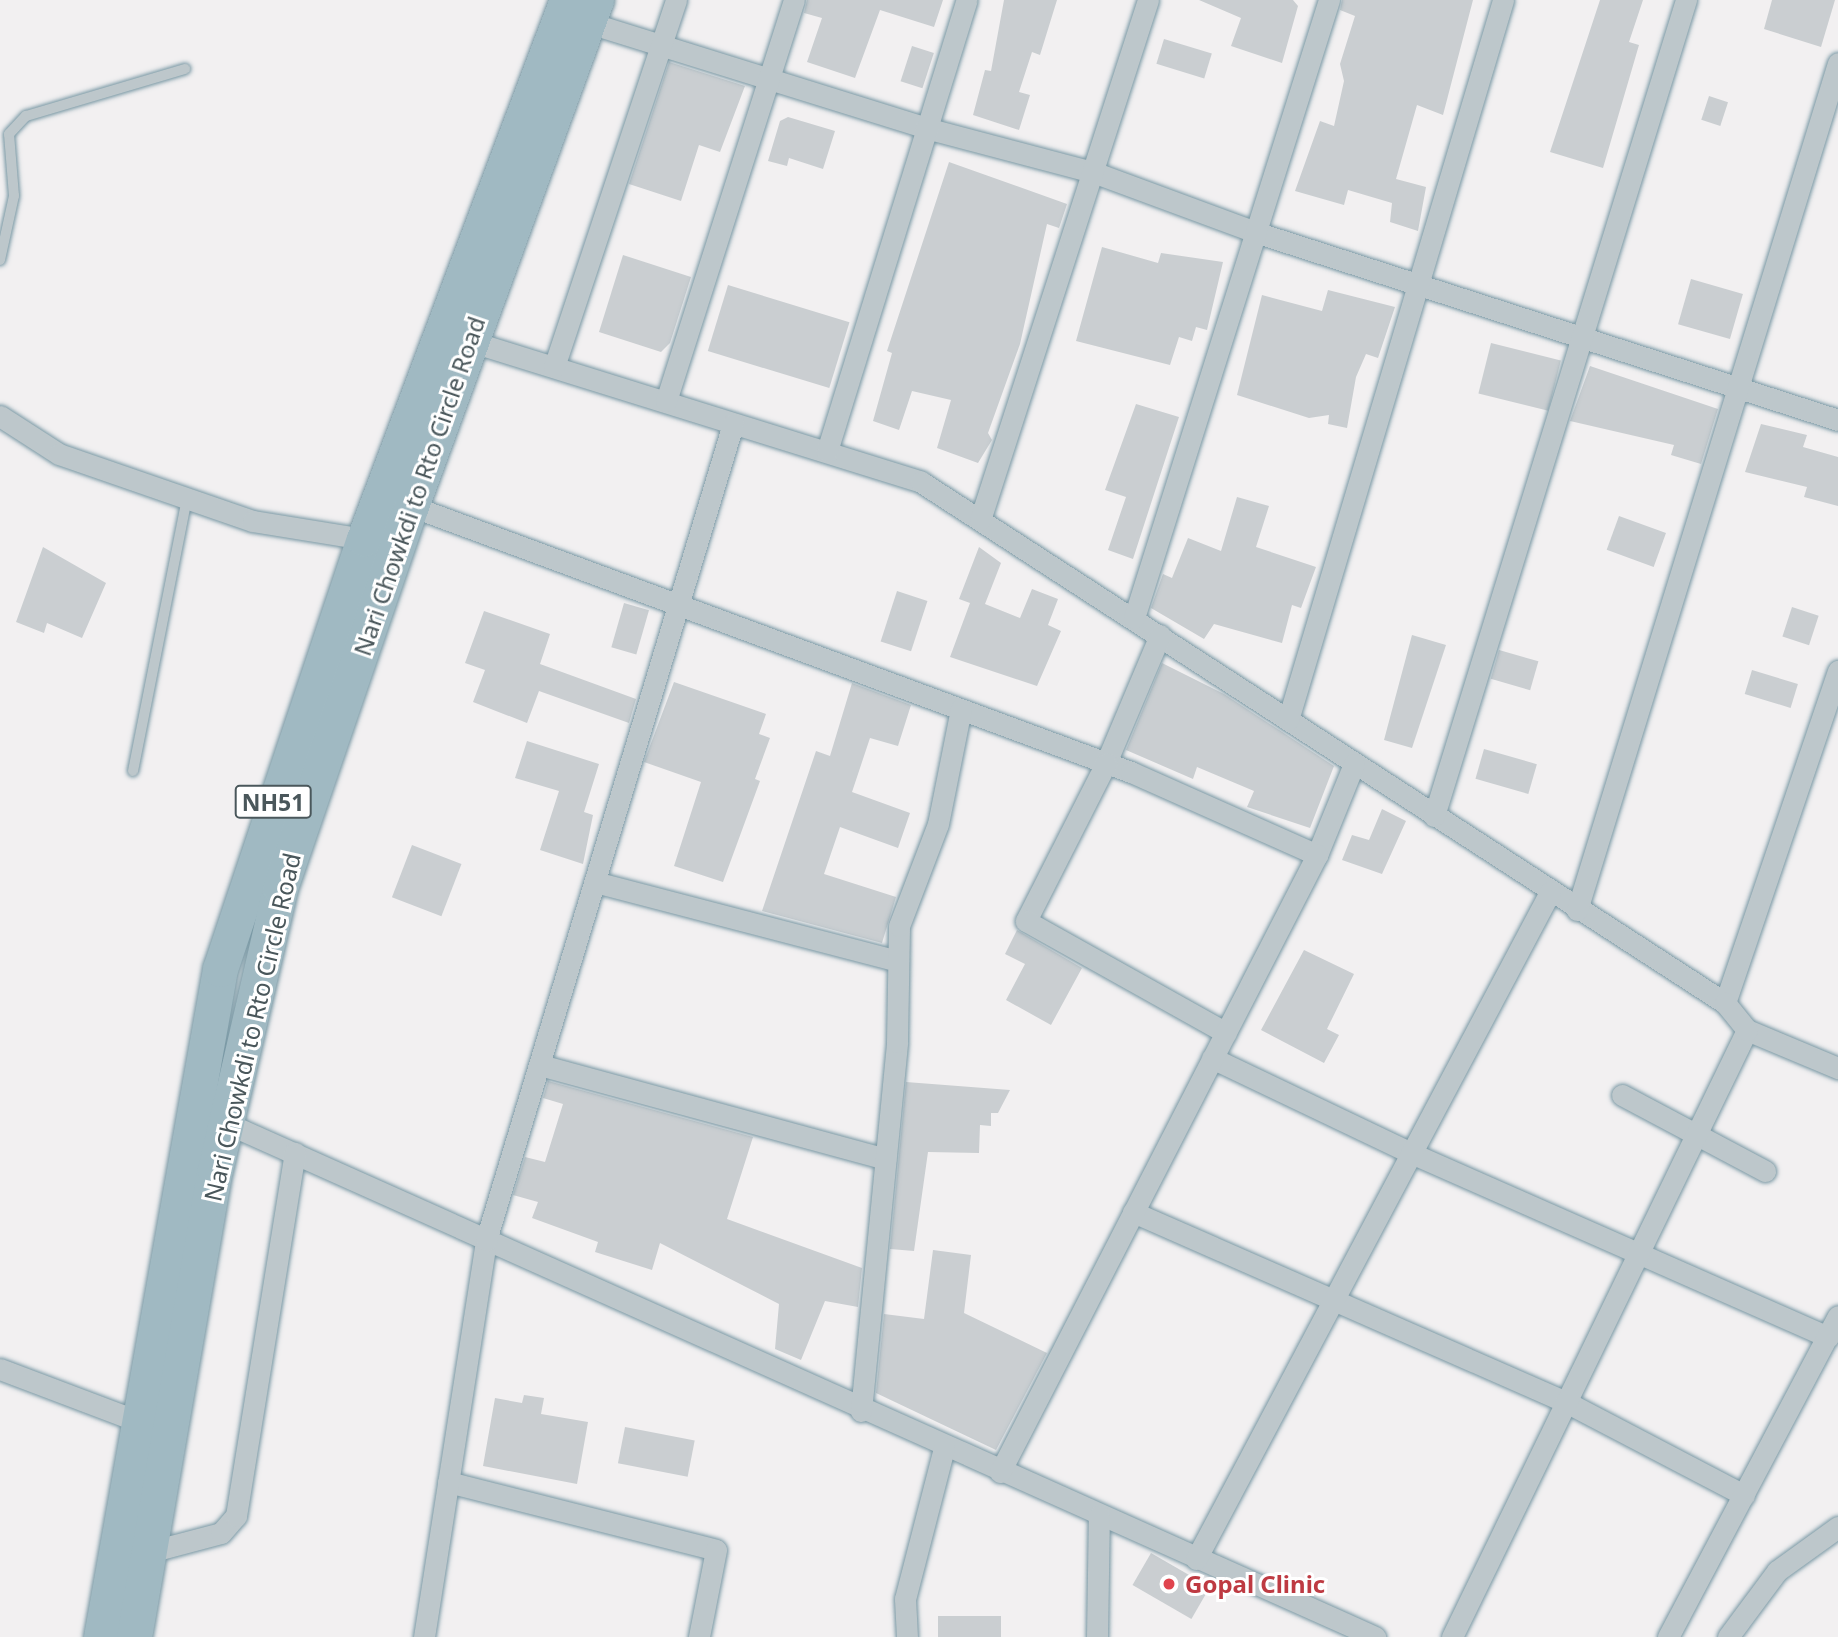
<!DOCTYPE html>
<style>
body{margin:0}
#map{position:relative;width:1838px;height:1637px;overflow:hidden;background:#f2f0f1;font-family:"Noto Sans",sans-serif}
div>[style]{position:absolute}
.building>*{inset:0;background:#caced1;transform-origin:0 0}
.roads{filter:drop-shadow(0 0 2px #7998a4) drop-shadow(0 0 2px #7998a4)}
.service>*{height:10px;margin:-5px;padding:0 5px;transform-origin:5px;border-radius:5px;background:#bdc7cb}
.minor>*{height:21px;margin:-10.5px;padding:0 10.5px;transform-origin:10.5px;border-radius:10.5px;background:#bdc7cb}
.trunk>*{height:35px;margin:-17.5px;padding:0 17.5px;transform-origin:17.5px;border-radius:17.5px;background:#a0b9c2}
.dots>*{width:19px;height:19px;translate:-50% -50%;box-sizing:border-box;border:4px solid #fff;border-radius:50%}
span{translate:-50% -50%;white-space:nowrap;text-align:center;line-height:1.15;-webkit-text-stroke:6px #fff;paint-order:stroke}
.shield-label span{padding:2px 5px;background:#fff;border:2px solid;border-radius:5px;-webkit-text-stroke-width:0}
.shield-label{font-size:23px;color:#4a575b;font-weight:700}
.street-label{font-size:24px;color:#4a575b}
.health-label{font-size:24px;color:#be3a42;font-weight:700}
.left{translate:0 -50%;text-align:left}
</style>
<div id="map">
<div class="building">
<div style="clip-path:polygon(807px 0,943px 0,934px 27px,880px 10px,855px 78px,807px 62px,822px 18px,804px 13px)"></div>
<div style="clip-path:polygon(1004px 0,1057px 0,1040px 55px,1032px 52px,1019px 92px,1030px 95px,1019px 130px,973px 115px,985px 70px,991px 71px)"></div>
<div style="clip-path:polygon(1199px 0,1293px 0,1298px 6px,1282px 63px,1231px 46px,1241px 18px)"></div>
<div style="clip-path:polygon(1342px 0,1473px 0,1443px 115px,1417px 105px,1396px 179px,1426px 187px,1418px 231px,1390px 222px,1392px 203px,1348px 190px,1344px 205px,1295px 191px,1320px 121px,1334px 126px,1344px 81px,1340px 64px,1355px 16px,1340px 10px)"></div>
<div style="clip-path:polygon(1600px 0,1643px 0,1629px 42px,1639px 45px,1603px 168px,1550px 152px)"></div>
<div style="clip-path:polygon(1772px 0,1835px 0,1821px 47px,1764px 29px)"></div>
<div style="left:1164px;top:39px;width:50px;height:26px;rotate:17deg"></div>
<div style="left:912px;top:46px;width:23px;height:37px;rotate:18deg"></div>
<div style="clip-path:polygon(669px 62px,745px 86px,720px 152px,699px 145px,681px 201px,629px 184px)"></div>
<div style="left:1709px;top:96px;width:20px;height:25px;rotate:18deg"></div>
<div style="clip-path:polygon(788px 117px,835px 131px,823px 169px,789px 158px,787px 166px,768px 161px,780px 121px)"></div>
<div style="clip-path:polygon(949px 162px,1067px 204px,1059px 228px,1047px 224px,1020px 344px,988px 433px,992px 440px,978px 463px,937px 448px,951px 400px,912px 391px,899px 430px,873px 421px,892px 353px,887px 351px)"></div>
<div style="clip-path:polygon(1102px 247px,1158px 263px,1161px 253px,1223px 262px,1207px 330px,1196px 327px,1192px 341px,1179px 337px,1170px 365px,1076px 341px)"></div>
<div style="clip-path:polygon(623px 255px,691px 277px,670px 343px,661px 352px,599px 332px)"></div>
<div style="left:1691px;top:279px;width:54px;height:47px;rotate:16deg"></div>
<div style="left:728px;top:285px;width:127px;height:69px;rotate:17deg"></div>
<div style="clip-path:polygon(1328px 290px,1395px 307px,1378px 358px,1366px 354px,1356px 377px,1347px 428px,1328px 424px,1329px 415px,1309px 418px,1237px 395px,1262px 295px,1322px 311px)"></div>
<div style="left:1491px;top:343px;width:72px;height:52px;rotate:14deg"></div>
<div style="clip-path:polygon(1590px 366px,1718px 409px,1701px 464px,1671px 455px,1674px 445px,1570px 421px)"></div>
<div style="clip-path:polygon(1136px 404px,1179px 417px,1133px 559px,1108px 550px,1126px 497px,1105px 490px)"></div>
<div style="clip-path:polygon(1761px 424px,1807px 435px,1803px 447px,1838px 457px,1838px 506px,1804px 497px,1807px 487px,1745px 472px)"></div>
<div style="clip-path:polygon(1237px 497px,1269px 506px,1256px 547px,1316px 567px,1301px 608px,1292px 605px,1282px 643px,1214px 624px,1204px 639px,1151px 608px,1163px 574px,1172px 578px,1188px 538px,1221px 551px)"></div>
<div style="left:1619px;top:516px;width:50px;height:36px;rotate:20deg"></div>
<div style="clip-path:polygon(43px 547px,106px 583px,82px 638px,47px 623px,44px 633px,16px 622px)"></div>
<div style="clip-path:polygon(979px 547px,1001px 563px,985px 604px,1020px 618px,1032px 589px,1058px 599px,1048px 625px,1061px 631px,1037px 686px,950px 657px,970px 603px,959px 599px)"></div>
<div style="left:897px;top:591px;width:32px;height:53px;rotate:18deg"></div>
<div style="left:624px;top:603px;width:26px;height:46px;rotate:16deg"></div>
<div style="left:1792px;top:607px;width:28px;height:31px;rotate:18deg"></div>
<div style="clip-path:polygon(484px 611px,550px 634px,540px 664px,636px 699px,629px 723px,539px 691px,527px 723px,473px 702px,485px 670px,465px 663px)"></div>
<div style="clip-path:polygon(1412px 635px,1446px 645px,1412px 748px,1384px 740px)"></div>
<div style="left:1499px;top:650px;width:41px;height:30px;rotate:16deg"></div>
<div style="clip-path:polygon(1162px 663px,1224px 694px,1334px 766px,1310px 828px,1247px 807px,1254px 791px,1197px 767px,1193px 779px,1126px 750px)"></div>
<div style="left:1752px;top:670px;width:48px;height:25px;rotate:17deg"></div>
<div style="clip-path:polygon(674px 682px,766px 714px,759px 734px,770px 738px,755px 779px,760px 781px,723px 882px,674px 866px,701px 782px,644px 762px)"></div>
<div style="clip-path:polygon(852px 683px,911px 705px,898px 746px,870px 738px,852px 792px,910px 813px,898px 848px,840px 827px,824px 874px,896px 897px,882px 943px,762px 911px,816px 751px,830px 756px)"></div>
<div style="clip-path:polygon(527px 741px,599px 764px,584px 812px,593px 815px,583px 864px,540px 850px,559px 791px,515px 778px)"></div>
<div style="left:1484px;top:749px;width:55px;height:31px;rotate:16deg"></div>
<div style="clip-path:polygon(1382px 809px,1406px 821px,1382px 874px,1342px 860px,1352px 835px,1369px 840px)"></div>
<div style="left:412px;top:845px;width:53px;height:56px;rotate:21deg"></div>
<div style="clip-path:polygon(1017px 930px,1082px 968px,1051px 1025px,1006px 1000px,1025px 964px,1005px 954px)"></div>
<div style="clip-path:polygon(1304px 950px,1354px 974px,1327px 1029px,1339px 1035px,1324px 1063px,1261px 1030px)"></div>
<div style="clip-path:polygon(548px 1081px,753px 1137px,727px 1219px,862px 1268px,858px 1307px,825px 1301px,801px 1360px,775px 1349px,779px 1304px,660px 1243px,652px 1270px,595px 1252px,598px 1242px,532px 1218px,538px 1202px,513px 1195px,525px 1157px,545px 1162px,563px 1104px,543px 1098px)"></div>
<div style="clip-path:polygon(906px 1082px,1010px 1090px,998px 1113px,991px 1113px,991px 1126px,980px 1125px,979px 1153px,928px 1152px,914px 1251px,890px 1249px)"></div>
<div style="clip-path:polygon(933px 1250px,971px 1255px,964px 1313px,1047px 1353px,996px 1450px,876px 1393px,884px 1314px,924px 1319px)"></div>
<div style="clip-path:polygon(524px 1395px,544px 1398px,541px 1414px,588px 1422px,577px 1484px,483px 1466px,495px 1398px,522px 1403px)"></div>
<div style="left:625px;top:1427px;width:71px;height:37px;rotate:11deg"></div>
<div style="left:1151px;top:1553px;width:68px;height:37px;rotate:30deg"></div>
<div style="left:938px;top:1616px;width:63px;height:21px"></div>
</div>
<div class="roads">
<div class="service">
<div style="left:0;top:260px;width:66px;rotate:-77.7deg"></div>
<div style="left:14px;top:196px;width:62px;rotate:-94.6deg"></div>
<div style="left:9px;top:134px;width:25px;rotate:-47deg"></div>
<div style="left:26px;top:116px;width:166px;rotate:-16.5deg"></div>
<div style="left:133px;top:771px;width:278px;rotate:-78.8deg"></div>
</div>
<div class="minor">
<div style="left:580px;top:20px;width:362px;rotate:17.3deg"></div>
<div style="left:926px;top:128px;width:173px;rotate:14.8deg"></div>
<div style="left:1093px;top:172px;width:173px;rotate:20.3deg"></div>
<div style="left:1255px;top:232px;width:613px;rotate:17.87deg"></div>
<div style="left:463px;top:339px;width:480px;rotate:17.3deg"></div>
<div style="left:921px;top:482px;width:958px;rotate:32.94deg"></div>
<div style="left:1725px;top:1003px;width:351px;rotate:-71.2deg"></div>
<div style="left:554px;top:367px;width:387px;rotate:-71.6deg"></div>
<div style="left:666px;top:401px;width:421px;rotate:-72.3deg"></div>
<div style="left:0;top:416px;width:70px;rotate:32.8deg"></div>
<div style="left:59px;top:454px;width:205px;rotate:19.1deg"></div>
<div style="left:253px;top:521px;width:112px;rotate:9.2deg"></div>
<div style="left:827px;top:451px;width:472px;rotate:-72.8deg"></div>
<div style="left:411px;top:506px;width:768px;rotate:20.28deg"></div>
<div style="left:1131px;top:772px;width:204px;rotate:24deg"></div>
<div style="left:1317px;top:855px;width:98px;rotate:-67.9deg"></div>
<div style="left:980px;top:520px;width:546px;rotate:-72.1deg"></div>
<div style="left:1134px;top:618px;width:648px;rotate:-72.49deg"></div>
<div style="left:1160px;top:635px;width:139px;rotate:112.9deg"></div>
<div style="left:1106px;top:763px;width:177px;rotate:116.9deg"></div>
<div style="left:1026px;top:921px;width:229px;rotate:29.2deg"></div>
<div style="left:1288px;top:720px;width:751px;rotate:-73.37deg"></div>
<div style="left:1434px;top:816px;width:854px;rotate:-72.84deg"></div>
<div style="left:595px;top:882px;width:313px;rotate:14.6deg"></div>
<div style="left:1577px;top:910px;width:886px;rotate:-72.87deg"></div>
<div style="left:1747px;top:1030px;width:99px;rotate:22.7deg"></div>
<div style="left:1212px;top:1058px;width:221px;rotate:25.5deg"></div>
<div style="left:1411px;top:1153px;width:456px;rotate:23.8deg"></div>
<div style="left:540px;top:1065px;width:358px;rotate:15.2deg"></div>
<div style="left:1622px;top:1095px;width:162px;rotate:28deg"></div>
<div style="left:215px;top:1118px;width:1271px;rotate:24.1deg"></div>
<div style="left:1133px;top:1212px;width:473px;rotate:23.7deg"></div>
<div style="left:1566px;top:1402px;width:201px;rotate:27.6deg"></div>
<div style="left:0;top:1369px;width:158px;rotate:20.7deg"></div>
<div style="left:861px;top:1411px;width:371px;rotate:-84.4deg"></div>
<div style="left:897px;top:1042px;width:116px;rotate:-89deg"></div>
<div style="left:899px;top:926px;width:109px;rotate:-69.1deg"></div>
<div style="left:938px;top:824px;width:117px;rotate:-78.7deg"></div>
<div style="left:1000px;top:1472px;width:694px;rotate:-62.81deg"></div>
<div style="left:448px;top:1482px;width:276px;rotate:14.2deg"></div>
<div style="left:716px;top:1550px;width:89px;rotate:101.1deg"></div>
<div style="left:149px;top:1552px;width:74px;rotate:-14.8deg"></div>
<div style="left:221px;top:1533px;width:23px;rotate:-49deg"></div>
<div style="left:236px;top:1516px;width:368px;rotate:-80.8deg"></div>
<div style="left:1196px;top:1559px;width:755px;rotate:-62.04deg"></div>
<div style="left:424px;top:1637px;width:402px;rotate:-81.1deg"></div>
<div style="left:486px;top:1240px;width:853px;rotate:-73.16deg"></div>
<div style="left:907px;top:1637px;width:38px;rotate:-93deg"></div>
<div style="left:905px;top:1599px;width:156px;rotate:-75.5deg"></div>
<div style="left:1097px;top:1637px;width:121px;rotate:-89.1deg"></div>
<div style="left:1452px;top:1637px;width:675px;rotate:-64.08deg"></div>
<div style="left:1747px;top:1030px;width:35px;rotate:-129deg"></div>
<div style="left:1668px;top:1637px;width:363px;rotate:-62.1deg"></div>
<div style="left:1728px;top:1637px;width:82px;rotate:-53.4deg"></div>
<div style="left:1777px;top:1571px;width:75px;rotate:-35.8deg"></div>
</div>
<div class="trunk">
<div style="left:101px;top:1637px;width:679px;rotate:-79.9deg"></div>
<div style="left:220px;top:969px;width:453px;rotate:-71.5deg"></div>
<div style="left:364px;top:539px;width:576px;rotate:-69.36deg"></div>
<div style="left:134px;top:1637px;width:474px;rotate:-80.2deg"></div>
<div style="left:215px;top:1170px;width:289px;rotate:-77deg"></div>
<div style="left:280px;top:888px;width:404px;rotate:-71.1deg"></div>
<div style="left:411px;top:506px;width:539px;rotate:-69.92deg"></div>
</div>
</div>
<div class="dots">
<div style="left:1169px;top:1584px;background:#e0444e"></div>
</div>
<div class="shield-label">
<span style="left:273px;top:802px">NH51</span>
</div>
<div class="street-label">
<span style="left:419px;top:486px;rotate:-71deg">Nari Chowkdi to Rto Circle Road</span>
<span style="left:252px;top:1027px;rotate:-77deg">Nari Chowkdi to Rto Circle Road</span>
</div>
<div class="health-label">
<span class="left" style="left:1185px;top:1584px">Gopal Clinic</span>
</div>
</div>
